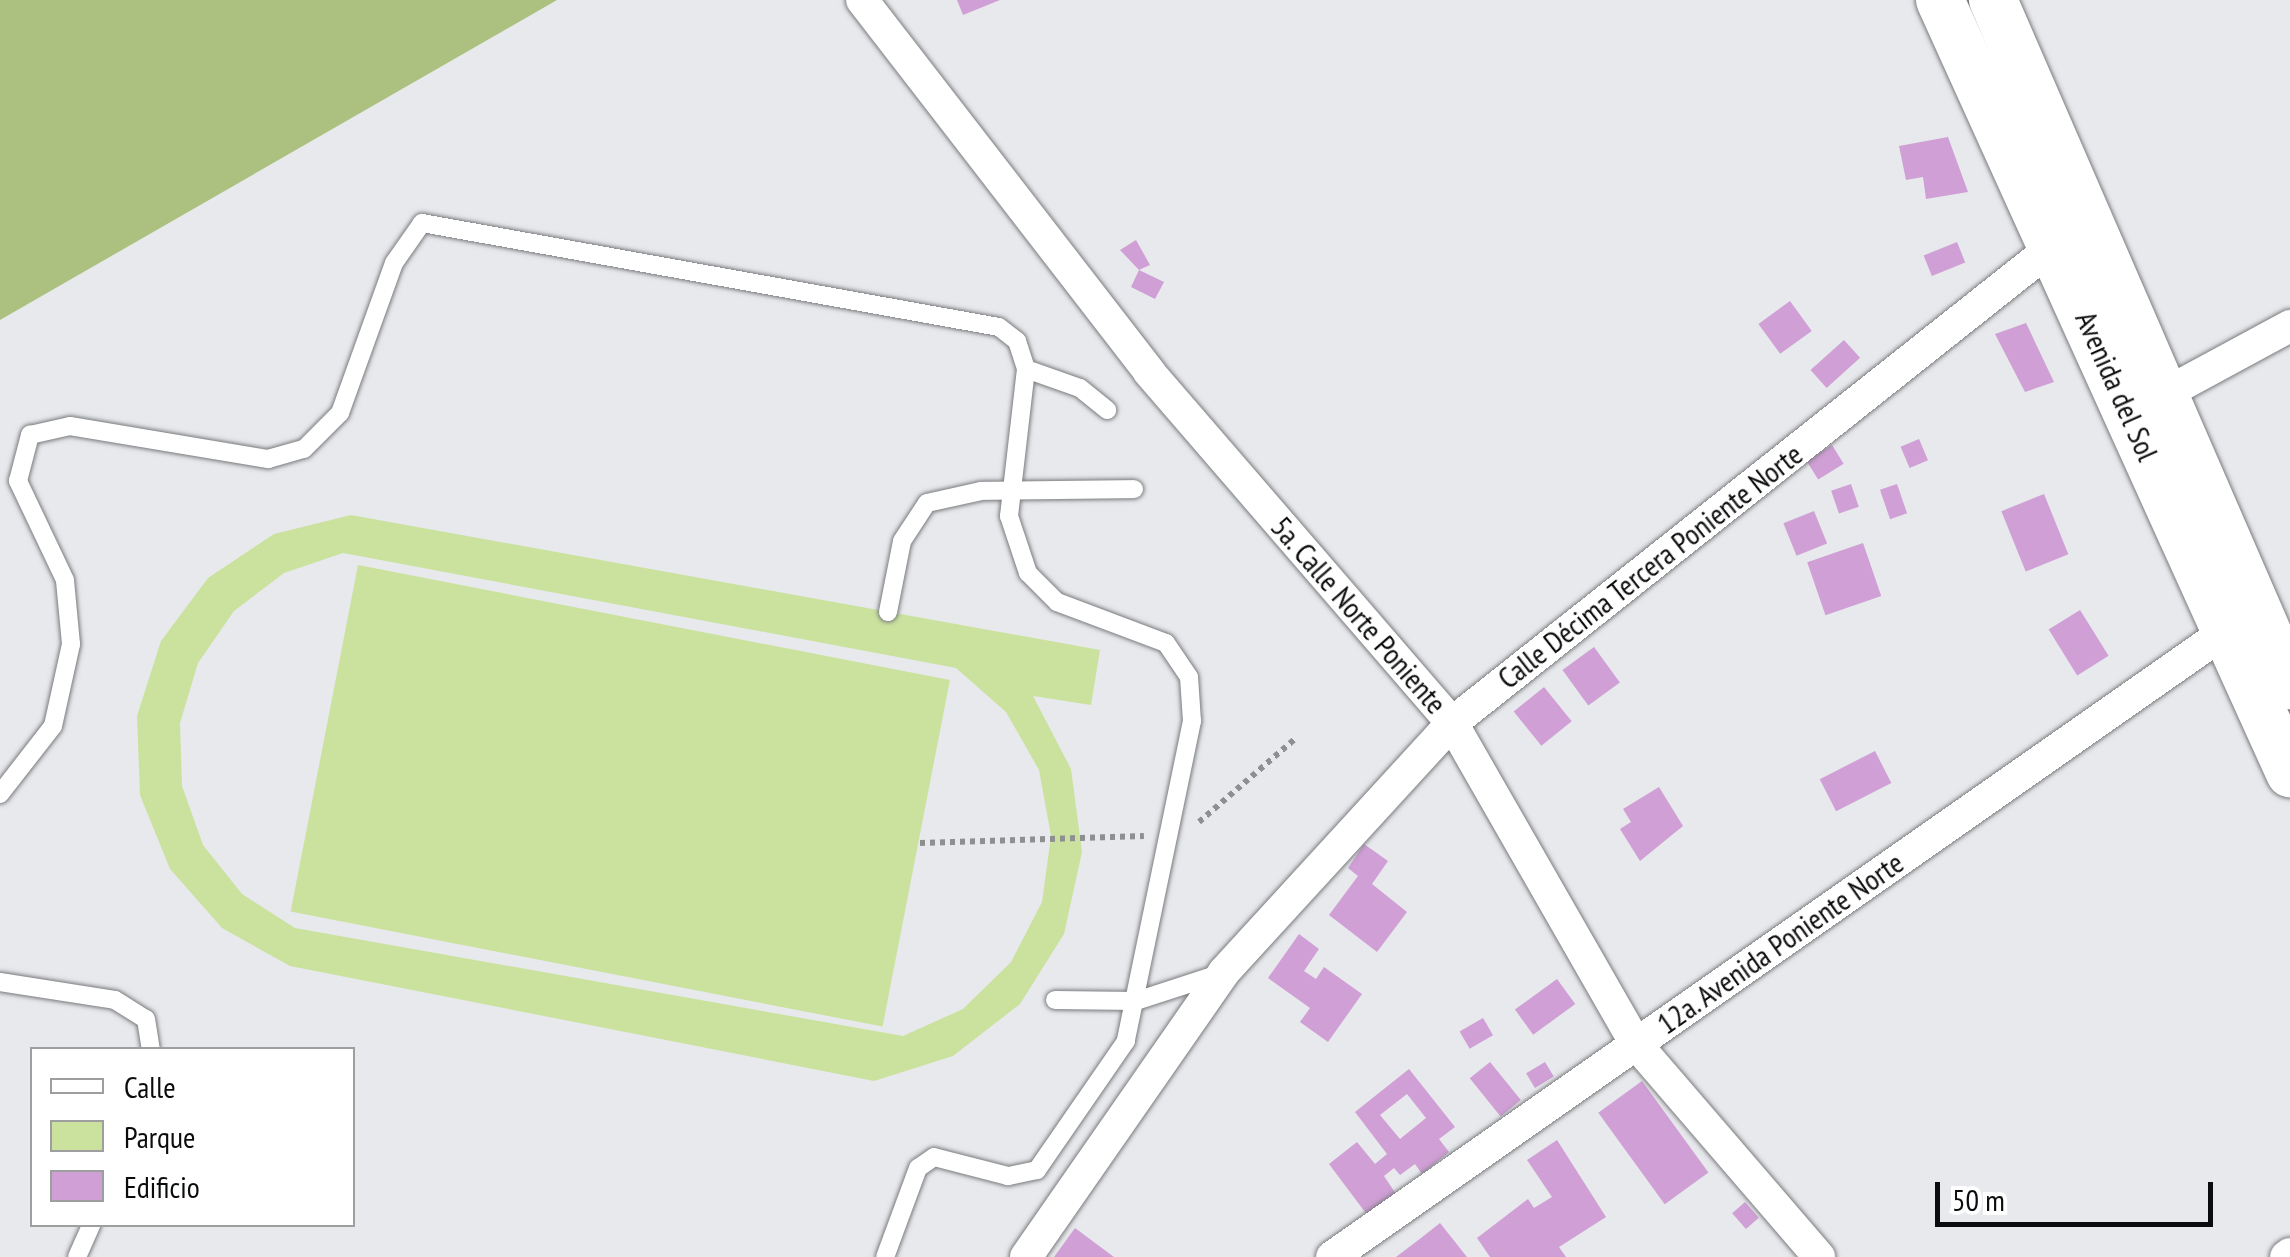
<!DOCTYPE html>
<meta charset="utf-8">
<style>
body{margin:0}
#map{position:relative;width:2290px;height:1257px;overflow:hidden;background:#e7e9ec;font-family:"PT Sans Narrow",sans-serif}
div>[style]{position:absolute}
.green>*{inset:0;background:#cbe29e;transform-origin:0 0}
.forest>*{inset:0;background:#acc17f}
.building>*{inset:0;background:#cf9fd5;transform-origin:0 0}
.path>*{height:6px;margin-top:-3px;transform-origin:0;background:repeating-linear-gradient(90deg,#8d8f91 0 5px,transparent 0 10px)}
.roads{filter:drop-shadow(0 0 2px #7a7b7e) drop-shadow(0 0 2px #7a7b7e)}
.lane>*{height:18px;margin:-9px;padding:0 9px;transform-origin:9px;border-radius:9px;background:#fff}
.street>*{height:32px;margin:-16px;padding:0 16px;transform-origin:16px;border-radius:16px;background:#fff}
.secondary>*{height:48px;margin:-24px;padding:0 24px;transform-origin:24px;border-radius:24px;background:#fff}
span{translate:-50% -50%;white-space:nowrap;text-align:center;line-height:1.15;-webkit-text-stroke:8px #fff;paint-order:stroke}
.street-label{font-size:30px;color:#0b0c0d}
.legend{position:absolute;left:30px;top:1047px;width:325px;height:180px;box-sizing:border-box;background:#fff;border:2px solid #9d9e9e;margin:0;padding:12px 18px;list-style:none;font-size:30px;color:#0b0c0d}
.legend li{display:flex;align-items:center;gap:20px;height:50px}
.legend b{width:50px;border:2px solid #9d9e9e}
.scale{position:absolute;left:1935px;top:1182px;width:278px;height:45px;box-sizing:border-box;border:5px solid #0b0c0d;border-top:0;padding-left:12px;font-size:30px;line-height:35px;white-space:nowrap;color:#0b0c0d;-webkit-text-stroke:8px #fff;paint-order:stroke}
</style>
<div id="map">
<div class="green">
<div style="clip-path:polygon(evenodd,351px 515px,1100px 650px,1091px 705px,1033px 696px,1071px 769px,1082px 852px,1064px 934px,1020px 1004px,953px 1056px,874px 1081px,290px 966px,222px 928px,170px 869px,140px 795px,137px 716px,161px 641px,208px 578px,274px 534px,351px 515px,343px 553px,956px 668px,1006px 712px,1039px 770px,1051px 836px,1042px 902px,1011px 962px,963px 1009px,903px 1036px,295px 928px,242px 894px,203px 845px,182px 786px,180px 723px,198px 663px,234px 611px,284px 573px,343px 553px)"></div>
<div style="left:358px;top:565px;width:603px;height:353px;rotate:11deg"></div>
</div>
<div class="forest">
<div style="clip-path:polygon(0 0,557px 0,0 320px)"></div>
</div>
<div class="building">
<div style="clip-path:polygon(957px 0,1000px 0,963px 15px)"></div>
<div style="clip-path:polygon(1948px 137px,1968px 192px,1926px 199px,1923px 177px,1906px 180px,1899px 146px)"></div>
<div style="clip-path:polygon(1136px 240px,1150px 265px,1139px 270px,1164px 282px,1155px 299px,1131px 287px,1139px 270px,1120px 250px)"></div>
<div style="left:1957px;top:242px;width:22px;height:36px;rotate:68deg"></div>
<div style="left:1790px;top:301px;width:37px;height:39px;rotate:54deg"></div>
<div style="clip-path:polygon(2026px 323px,2054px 382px,2025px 392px,1995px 334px)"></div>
<div style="left:1844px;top:340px;width:24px;height:45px;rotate:48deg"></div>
<div style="left:1919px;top:439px;width:23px;height:20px;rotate:67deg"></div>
<div style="left:1832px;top:445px;width:22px;height:30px;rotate:58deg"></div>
<div style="left:1851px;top:484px;width:24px;height:21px;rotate:71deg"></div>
<div style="left:1897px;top:484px;width:31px;height:18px;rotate:71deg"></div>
<div style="left:2044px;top:494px;width:65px;height:46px;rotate:68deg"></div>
<div style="left:1814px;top:511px;width:35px;height:33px;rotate:68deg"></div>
<div style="left:1863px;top:543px;width:56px;height:59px;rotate:71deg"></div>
<div style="left:2080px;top:610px;width:54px;height:37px;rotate:58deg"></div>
<div style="left:1594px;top:647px;width:44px;height:39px;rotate:54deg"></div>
<div style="left:1544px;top:687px;width:44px;height:39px;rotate:51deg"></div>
<div style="left:1875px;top:751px;width:36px;height:62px;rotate:63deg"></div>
<div style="clip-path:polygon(1659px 787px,1683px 826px,1640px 861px,1620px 829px,1631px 822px,1623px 809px)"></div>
<div style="clip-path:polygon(1364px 844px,1388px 861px,1372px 884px,1407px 912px,1377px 952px,1329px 915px,1358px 876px,1348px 868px)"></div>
<div style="clip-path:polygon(1299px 934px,1319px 949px,1304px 971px,1316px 979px,1324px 967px,1362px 994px,1328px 1042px,1300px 1022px,1310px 1008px,1268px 978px)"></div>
<div style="left:1557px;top:979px;width:31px;height:52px;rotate:54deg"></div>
<div style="left:1483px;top:1018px;width:20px;height:27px;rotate:60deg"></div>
<div style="left:1490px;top:1062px;width:49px;height:26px;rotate:51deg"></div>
<div style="left:1545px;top:1062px;width:17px;height:22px;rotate:59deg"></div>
<div style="clip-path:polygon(evenodd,1409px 1069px,1455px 1127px,1439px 1139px,1449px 1152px,1422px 1174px,1415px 1164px,1400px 1175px,1394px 1168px,1384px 1176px,1396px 1194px,1368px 1216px,1329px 1164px,1357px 1142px,1375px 1164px,1387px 1154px,1355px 1112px,1409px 1069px,1407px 1094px,1426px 1118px,1400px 1139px,1380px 1115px,1407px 1094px)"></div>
<div style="left:1642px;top:1081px;width:113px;height:54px;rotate:54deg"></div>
<div style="clip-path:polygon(1557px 1140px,1606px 1217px,1559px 1247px,1566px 1257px,1490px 1257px,1477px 1238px,1528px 1199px,1534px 1208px,1552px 1197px,1527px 1160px)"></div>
<div style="left:1745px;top:1202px;width:21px;height:17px;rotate:49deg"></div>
<div style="clip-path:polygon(1440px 1223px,1467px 1257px,1396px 1257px,1421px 1238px)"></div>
<div style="clip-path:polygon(1075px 1228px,1114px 1257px,1054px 1257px)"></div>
</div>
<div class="path">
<div style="left:1199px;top:822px;width:128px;rotate:-40.9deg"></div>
<div style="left:920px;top:843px;width:224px;rotate:-1.8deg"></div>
</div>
<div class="roads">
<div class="lane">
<div style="left:1026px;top:369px;width:57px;rotate:19.4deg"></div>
<div style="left:1080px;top:388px;width:35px;rotate:39deg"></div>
<div style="left:888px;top:612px;width:72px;rotate:-78.8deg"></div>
<div style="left:902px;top:541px;width:45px;rotate:-56.7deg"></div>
<div style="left:927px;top:503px;width:55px;rotate:-12.5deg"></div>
<div style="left:981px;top:491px;width:153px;rotate:-0.7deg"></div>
<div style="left:0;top:794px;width:86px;rotate:-52.1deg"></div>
<div style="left:53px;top:726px;width:84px;rotate:-77.6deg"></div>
<div style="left:71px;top:644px;width:64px;rotate:-95.4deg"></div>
<div style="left:65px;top:580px;width:110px;rotate:-115.4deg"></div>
<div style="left:18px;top:481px;width:48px;rotate:-75.4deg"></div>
<div style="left:30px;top:435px;width:41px;rotate:-12.7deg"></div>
<div style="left:70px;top:426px;width:201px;rotate:9.5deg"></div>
<div style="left:268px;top:459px;width:37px;rotate:-16deg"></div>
<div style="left:304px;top:449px;width:51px;rotate:-45deg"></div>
<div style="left:340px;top:413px;width:159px;rotate:-70.2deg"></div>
<div style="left:394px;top:263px;width:49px;rotate:-55deg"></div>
<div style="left:422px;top:223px;width:586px;rotate:10.22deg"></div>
<div style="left:999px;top:327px;width:23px;rotate:38deg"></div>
<div style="left:1017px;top:341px;width:29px;rotate:72deg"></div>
<div style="left:1026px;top:369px;width:148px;rotate:96.6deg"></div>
<div style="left:1009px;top:516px;width:60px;rotate:71.6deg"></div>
<div style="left:1028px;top:573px;width:41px;rotate:45deg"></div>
<div style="left:1057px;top:602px;width:116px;rotate:20.6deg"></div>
<div style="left:1166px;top:643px;width:41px;rotate:55.9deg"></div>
<div style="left:1189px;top:677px;width:44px;rotate:86.1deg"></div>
<div style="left:1192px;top:721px;width:327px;rotate:101.7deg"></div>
<div style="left:1126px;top:1041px;width:157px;rotate:124.6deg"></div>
<div style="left:1037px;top:1170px;width:30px;rotate:168deg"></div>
<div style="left:1008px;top:1176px;width:76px;rotate:-165.6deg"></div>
<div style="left:934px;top:1157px;width:19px;rotate:145deg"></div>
<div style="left:918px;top:1168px;width:95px;rotate:110.3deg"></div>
<div style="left:0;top:982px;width:116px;rotate:8.9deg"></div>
<div style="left:115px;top:1000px;width:36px;rotate:32deg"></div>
<div style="left:146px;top:1019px;width:31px;rotate:81deg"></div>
<div style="left:1055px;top:1000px;width:81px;rotate:0.7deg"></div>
<div style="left:1136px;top:1001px;width:87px;rotate:-18deg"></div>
<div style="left:77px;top:1257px;width:36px;rotate:-66deg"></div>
</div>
<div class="street">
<div style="left:862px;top:0;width:470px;rotate:52.3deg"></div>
<div style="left:1149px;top:372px;width:464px;rotate:49.2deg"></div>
<div style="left:1452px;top:723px;width:370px;rotate:60.2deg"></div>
<div style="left:1636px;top:1044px;width:281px;rotate:49.3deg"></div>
<div style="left:2168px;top:392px;width:139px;rotate:-28.4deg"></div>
<div style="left:1026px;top:1257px;width:347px;rotate:-55.2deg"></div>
<div style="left:1224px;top:972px;width:338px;rotate:-47.5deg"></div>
<div style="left:1452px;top:723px;width:769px;rotate:-38.4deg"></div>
<div style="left:1332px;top:1257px;width:1111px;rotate:-34.99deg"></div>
<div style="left:2286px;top:1257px;width:5px;rotate:-37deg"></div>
</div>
<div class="secondary">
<div style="left:1940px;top:0;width:849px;rotate:65.64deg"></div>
<div style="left:1993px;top:0;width:747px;rotate:66.56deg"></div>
</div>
</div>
<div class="street-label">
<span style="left:2117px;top:386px;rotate:66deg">Avenida del Sol</span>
<span style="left:1650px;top:566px;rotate:-38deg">Calle Décima Tercera Poniente Norte</span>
<span style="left:1359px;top:615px;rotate:49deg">5a. Calle Norte Poniente</span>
<span style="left:1780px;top:943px;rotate:-35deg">12a. Avenida Poniente Norte</span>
</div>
<ul class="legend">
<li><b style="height:12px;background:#fff"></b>Calle</li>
<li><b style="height:28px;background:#cbe29e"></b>Parque</li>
<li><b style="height:28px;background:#cf9fd5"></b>Edificio</li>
</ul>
<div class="scale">50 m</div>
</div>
